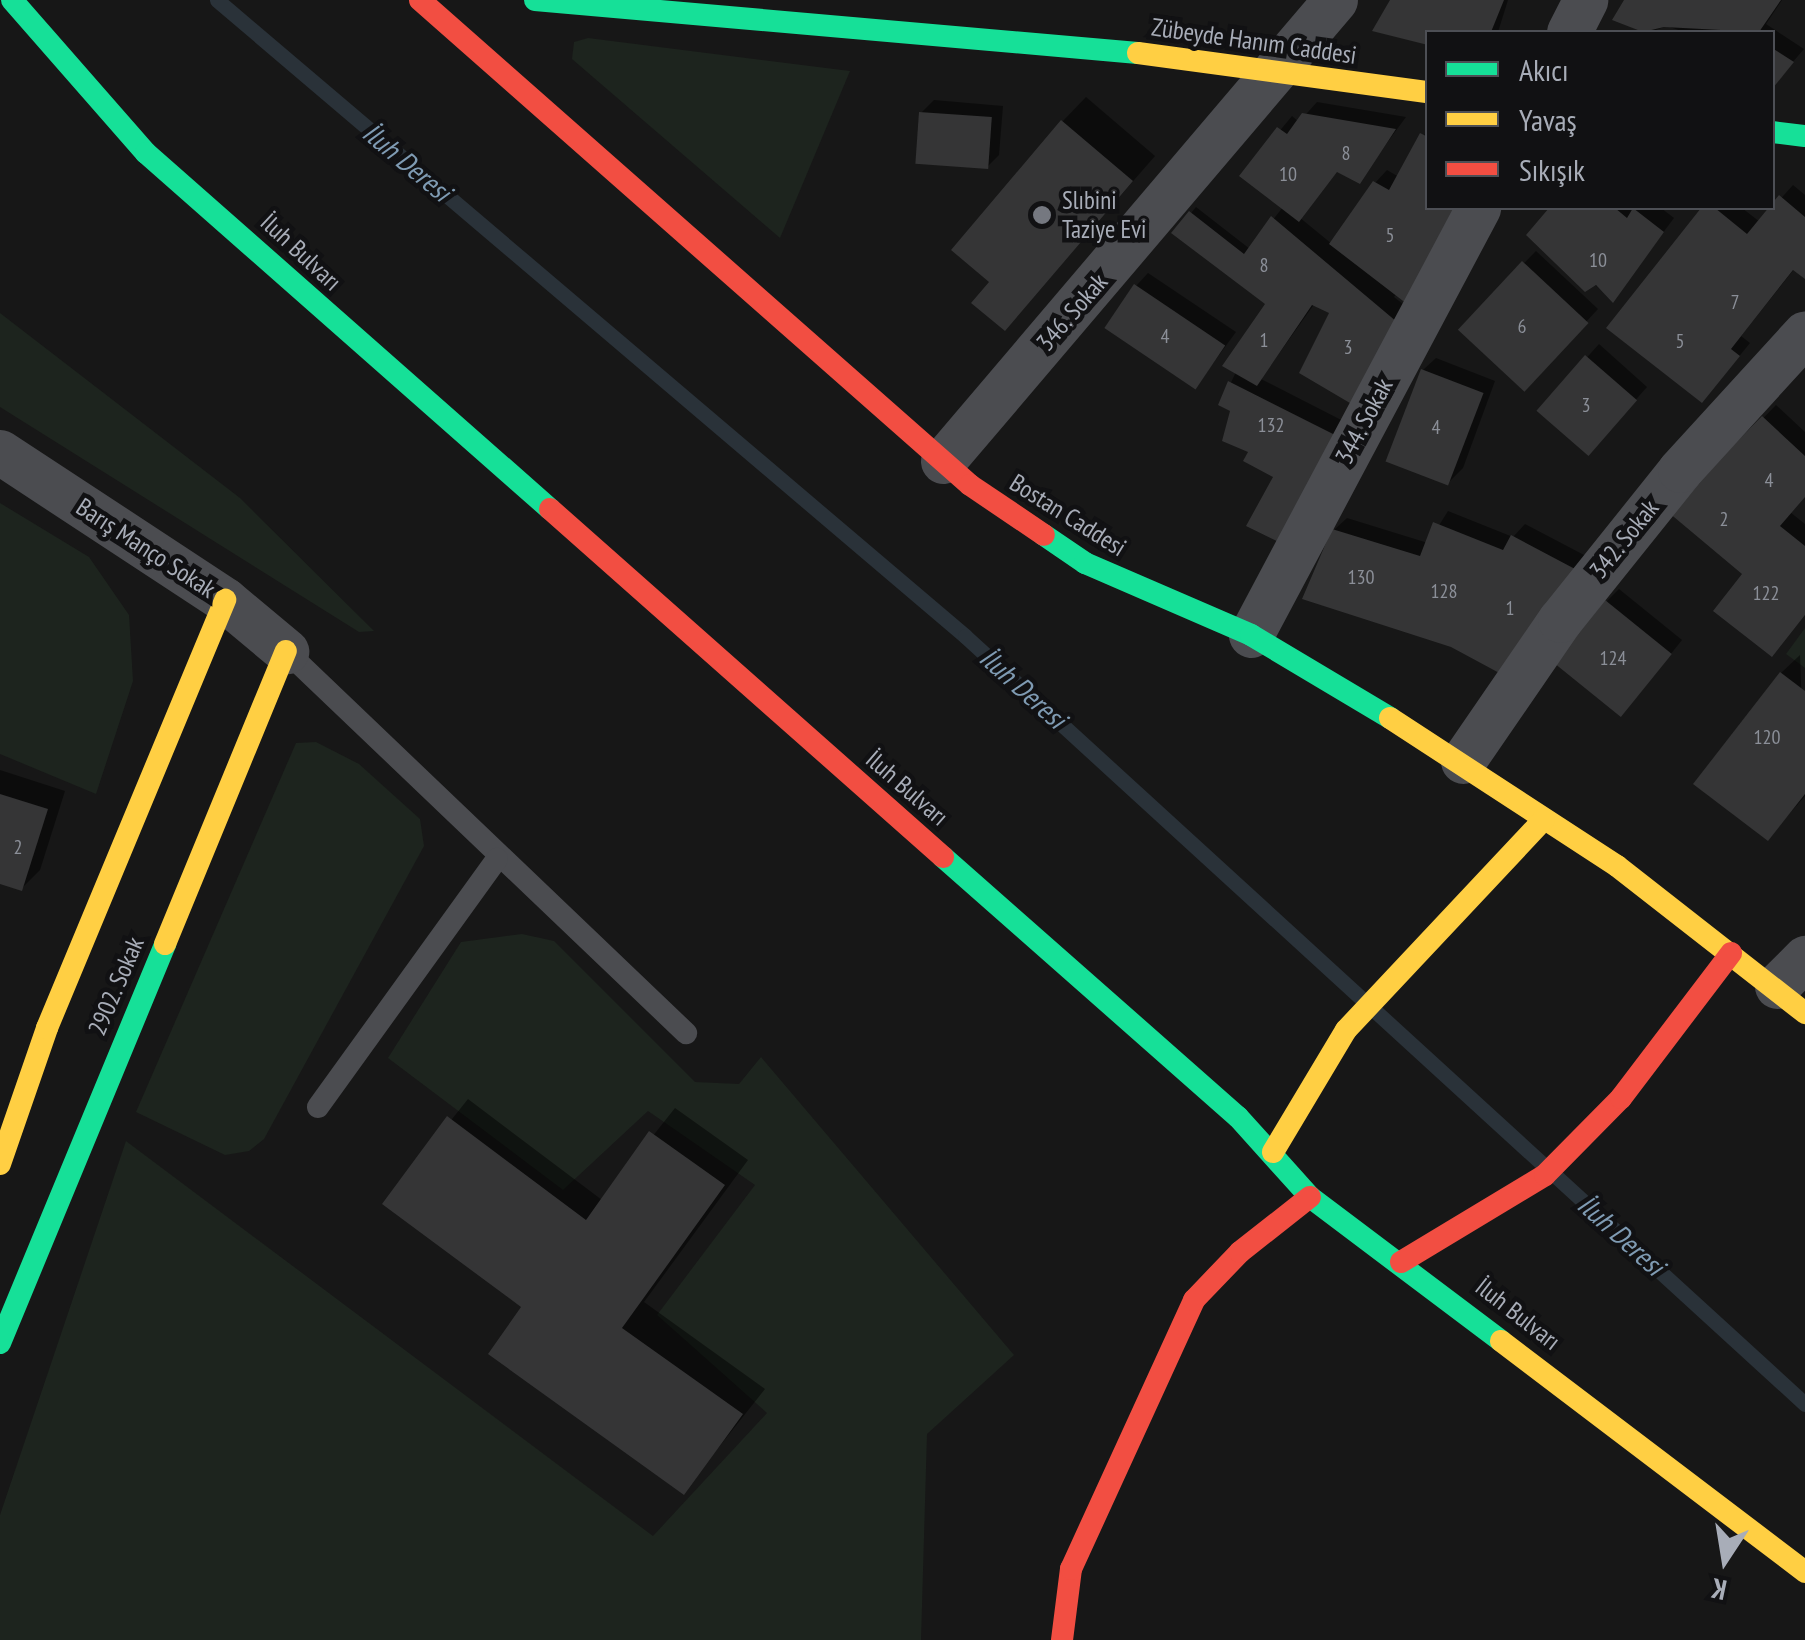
<!DOCTYPE html>
<meta charset="utf-8">
<style>
body{margin:0}
#map{position:relative;width:1805px;height:1640px;overflow:hidden;background:#171717;font-family:"PT Sans Narrow",sans-serif}
div>[style]{position:absolute}
.green>*{inset:0;background:#1d241e}
.shadow>*{inset:0;background:#0007}
.stream>*{height:15px;margin:-7.5px;padding:0 7.5px;transform-origin:7.5px;border-radius:7.5px;background:#2a3239}
.building>*{inset:0;background:#353536;transform-origin:0 0}
.lane>*{height:22px;margin:-11px;padding:0 11px;transform-origin:11px;border-radius:11px;background:#4b4c50}
.street>*{height:45px;margin:-22.5px;padding:0 22.5px;transform-origin:22.5px;border-radius:22.5px;background:#4b4c50}
.fast>*{height:22px;margin:-11px;padding:0 11px;transform-origin:11px;border-radius:11px;background:#16e098}
.slow>*{height:22px;margin:-11px;padding:0 11px;transform-origin:11px;border-radius:11px;background:#ffcf43}
.jam>*{height:22px;margin:-11px;padding:0 11px;transform-origin:11px;border-radius:11px;background:#f24e42}
.dots>*{width:28px;height:28px;translate:-50% -50%;box-sizing:border-box;border:5px solid #111113;border-radius:50%}
span{translate:-50% -50%;white-space:nowrap;text-align:center;line-height:1.15;-webkit-text-stroke:9px #111113;paint-order:stroke}
.number-label{font-size:20px;color:#8b8f98}
.number-label span{-webkit-text-stroke-width:0}
.street-label{font-size:25px;color:#a8adb8}
.poi-label{font-size:25px;color:#a8adb8}
.left{translate:0 -50%;text-align:left}
.water-label{font-size:28px;color:#7f9bb3;font-style:italic}
.legend{position:absolute;left:1425px;top:30px;width:350px;height:180px;box-sizing:border-box;background:#111113;border:2px solid #4d4f55;margin:0;padding:12px 18px;list-style:none;font-size:30px;color:#a8adb8}
.legend li{display:flex;align-items:center;gap:20px;height:50px}
.legend b{width:50px;border:2px solid #4d4f55}
.north{position:absolute;left:1675px;top:1510px;width:100px;height:100px;-webkit-text-stroke:8px #111113;paint-order:stroke;rotate:192deg;font-size:28px;font-weight:700;line-height:40px;text-align:center;color:#a8adb8}
.north::after{content:'';display:block;margin:auto;width:35px;height:45px;background:#a8adb8;clip-path:polygon(50% 0,100% 100%,50% 72%,0 100%)}
</style>
<div id="map">
<div class="green">
<div style="clip-path:polygon(588px 38px,850px 71px,780px 238px,572px 59px,574px 42px)"></div>
<div style="clip-path:polygon(0 313px,240px 498px,374px 631px,359px 632px,0 407px)"></div>
<div style="clip-path:polygon(0 503px,89px 557px,129px 615px,133px 681px,96px 794px,0 754px)"></div>
<div style="clip-path:polygon(1805px 628px,1805px 668px,1786px 654px)"></div>
<div style="clip-path:polygon(316px 742px,359px 764px,420px 819px,424px 846px,264px 1139px,249px 1151px,225px 1155px,136px 1112px,296px 743px)"></div>
<div style="clip-path:polygon(522px 934px,554px 941px,695px 1082px,739px 1084px,761px 1057px,1014px 1355px,927px 1434px,921px 1640px,0 1640px,0 1515px,126px 1141px,653px 1536px,767px 1413px,657px 1315px,755px 1185px,648px 1111px,563px 1190px,388px 1058px,461px 942px)"></div>
</div>
<div class="shadow">
<div style="clip-path:polygon(1393px 0,1508px 0,1498px 32px,1428px 32px)"></div>
<div style="clip-path:polygon(1627px 0,1782px 0,1766px 24px,1804px 49px,1772px 86px,1772px 32px,1684px 32px,1667px 26px,1650px 32px,1615px 19px)"></div>
<div style="clip-path:polygon(1086px 97px,1155px 156px,1005px 328px,992px 282px,1062px 122px)"></div>
<div style="clip-path:polygon(934px 100px,1003px 106px,999px 155px,987px 167px,921px 113px)"></div>
<div style="clip-path:polygon(1317px 102px,1406px 117px,1359px 181px,1338px 170px,1299px 217px,1332px 244px,1375px 183px,1387px 170px,1399px 177px,1428px 129px,1428px 208px,1461px 208px,1394px 297px,1408px 308px,1367px 390px,1332px 312px,1315px 303px,1261px 379px,1353px 426px,1275px 478px,1252px 451px,1233px 409px,1221px 404px,1268px 303px,1175px 233px,1196px 207px,1250px 249px,1283px 207px,1242px 176px,1292px 116px,1299px 122px)"></div>
<div style="clip-path:polygon(1793px 185px,1805px 195px,1805px 276px,1795px 268px,1741px 336px,1750px 343px,1714px 387px,1609px 328px,1704px 208px,1742px 208px,1760px 222px)"></div>
<div style="clip-path:polygon(1552px 208px,1661px 208px,1674px 218px,1613px 299px,1530px 235px)"></div>
<div style="clip-path:polygon(1536px 251px,1598px 309px,1535px 377px,1460px 329px)"></div>
<div style="clip-path:polygon(1148px 273px,1236px 332px,1197px 385px,1136px 286px)"></div>
<div style="clip-path:polygon(1599px 344px,1647px 387px,1600px 440px,1540px 410px)"></div>
<div style="clip-path:polygon(1436px 358px,1495px 381px,1463px 468px,1450px 481px,1423px 370px)"></div>
<div style="clip-path:polygon(1776px 405px,1805px 432px,1805px 495px,1790px 512px,1805px 524px,1805px 615px,1772px 654px,1745px 574px,1672px 512px)"></div>
<div style="clip-path:polygon(1448px 511px,1513px 537px,1525px 524px,1586px 556px,1515px 660px,1334px 530px,1347px 518px,1428px 543px)"></div>
<div style="clip-path:polygon(1619px 589px,1682px 640px,1633px 701px,1607px 601px)"></div>
<div style="clip-path:polygon(1800px 655px,1805px 796px,1768px 838px,1781px 673px)"></div>
<div style="clip-path:polygon(0 770px,65px 791px,40px 870px,21px 889px,0 882px)"></div>
<div style="clip-path:polygon(468px 1099px,602px 1200px,675px 1108px,748px 1160px,644px 1302px,765px 1389px,684px 1491px,534px 1294px,385px 1203px)"></div>
</div>
<div class="stream">
<div style="left:217px;top:0;width:982px;rotate:40.37deg"></div>
<div style="left:965px;top:636px;width:1138px;rotate:42.44deg"></div>
</div>
<div class="building">
<div style="clip-path:polygon(1390px 0,1504px 0,1491px 32px,1428px 32px,1428px 45px,1372px 31px)"></div>
<div style="clip-path:polygon(1624px 0,1781px 0,1759px 32px,1664px 27px,1643px 32px,1612px 20px)"></div>
<div style="clip-path:polygon(1772px 48px,1794px 62px,1772px 89px)"></div>
<div style="left:919px;top:112px;width:73px;height:52px;rotate:4deg"></div>
<div style="clip-path:polygon(1302px 113px,1396px 129px,1360px 184px,1337px 172px,1299px 222px,1239px 176px,1277px 127px,1287px 134px)"></div>
<div style="clip-path:polygon(1061px 120px,1133px 181px,1005px 331px,971px 303px,989px 282px,951px 250px)"></div>
<div style="clip-path:polygon(1420px 133px,1428px 137px,1428px 208px,1459px 208px,1407px 304px,1329px 244px,1373px 181px,1389px 190px)"></div>
<div style="clip-path:polygon(1779px 195px,1805px 217px,1805px 279px,1793px 270px,1731px 349px,1740px 356px,1702px 403px,1606px 328px,1701px 208px,1715px 208px,1747px 234px)"></div>
<div style="clip-path:polygon(1549px 208px,1615px 208px,1627px 218px,1633px 208px,1664px 232px,1613px 303px,1596px 285px,1585px 292px,1526px 235px)"></div>
<div style="clip-path:polygon(1189px 211px,1244px 254px,1271px 216px,1397px 322px,1355px 406px,1299px 373px,1329px 313px,1312px 305px,1257px 386px,1222px 366px,1265px 304px,1171px 233px)"></div>
<div style="left:1522px;top:261px;width:91px;height:94px;rotate:43deg"></div>
<div style="left:1134px;top:284px;width:110px;height:53px;rotate:34deg"></div>
<div style="left:1585px;top:355px;width:69px;height:74px;rotate:41deg"></div>
<div style="left:1421px;top:369px;width:67px;height:99px;rotate:21deg"></div>
<div style="clip-path:polygon(1228px 381px,1343px 439px,1283px 544px,1246px 526px,1273px 477px,1243px 461px,1248px 452px,1222px 441px,1230px 411px,1218px 405px)"></div>
<div style="clip-path:polygon(1762px 416px,1805px 456px,1805px 497px,1780px 526px,1805px 546px,1805px 615px,1772px 657px,1713px 611px,1742px 574px,1668px 512px)"></div>
<div style="clip-path:polygon(1433px 522px,1503px 550px,1511px 535px,1575px 569px,1503px 675px,1451px 647px,1302px 599px,1332px 529px,1420px 556px)"></div>
<div style="left:1605px;top:600px;width:86px;height:81px;rotate:39deg"></div>
<div style="clip-path:polygon(1780px 672px,1805px 691px,1805px 794px,1768px 841px,1693px 784px)"></div>
<div style="clip-path:polygon(0 794px,48px 809px,22px 891px,0 884px)"></div>
<div style="clip-path:polygon(447px 1116px,586px 1220px,649px 1131px,725px 1185px,622px 1328px,743px 1414px,684px 1495px,488px 1354px,521px 1307px,382px 1204px)"></div>
</div>
<div class="lane">
<div style="left:287px;top:652px;width:552px;rotate:43.68deg"></div>
<div style="left:318px;top:1107px;width:306px;rotate:-54.2deg"></div>
</div>
<div class="street">
<div style="left:1569px;top:32px;width:36px;rotate:-63deg"></div>
<div style="left:0;top:452px;width:269px;rotate:33.3deg"></div>
<div style="left:225px;top:600px;width:80px;rotate:39.9deg"></div>
<div style="left:943px;top:461px;width:605px;rotate:-49.62deg"></div>
<div style="left:1251px;top:635px;width:484px;rotate:-62deg"></div>
<div style="left:1463px;top:761px;width:171px;rotate:-55.5deg"></div>
<div style="left:1560px;top:620px;width:192px;rotate:-51.3deg"></div>
<div style="left:1680px;top:470px;width:185px;rotate:-47.6deg"></div>
<div style="left:1777px;top:986px;width:40px;rotate:-45deg"></div>
</div>
<div class="fast">
<div style="left:12px;top:0;width:203px;rotate:48.8deg"></div>
<div style="left:146px;top:153px;width:538px;rotate:41.39deg"></div>
<div style="left:535px;top:0;width:605px;rotate:5.02deg"></div>
<div style="left:1772px;top:132px;width:33px;rotate:7deg"></div>
<div style="left:1044px;top:535px;width:50px;rotate:34.3deg"></div>
<div style="left:1085px;top:563px;width:181px;rotate:23.4deg"></div>
<div style="left:1251px;top:635px;width:162px;rotate:30.8deg"></div>
<div style="left:943px;top:857px;width:393px;rotate:41.4deg"></div>
<div style="left:1238px;top:1117px;width:108px;rotate:48deg"></div>
<div style="left:1310px;top:1197px;width:239px;rotate:37deg"></div>
<div style="left:0;top:1343px;width:432px;rotate:-67.5deg"></div>
</div>
<div class="slow">
<div style="left:1138px;top:53px;width:293px;rotate:7.7deg"></div>
<div style="left:1390px;top:718px;width:271px;rotate:33.1deg"></div>
<div style="left:1617px;top:866px;width:239px;rotate:38deg"></div>
<div style="left:165px;top:944px;width:317px;rotate:-67.6deg"></div>
<div style="left:1273px;top:1152px;width:142px;rotate:-59.1deg"></div>
<div style="left:1346px;top:1030px;width:289px;rotate:-46.8deg"></div>
<div style="left:0;top:1164px;width:144px;rotate:-70.9deg"></div>
<div style="left:47px;top:1028px;width:464px;rotate:-67.4deg"></div>
<div style="left:1501px;top:1341px;width:382px;rotate:37.2deg"></div>
</div>
<div class="jam">
<div style="left:420px;top:0;width:733px;rotate:41.41deg"></div>
<div style="left:970px;top:485px;width:89px;rotate:34deg"></div>
<div style="left:550px;top:509px;width:525px;rotate:41.52deg"></div>
<div style="left:1401px;top:1262px;width:168px;rotate:-31.1deg"></div>
<div style="left:1545px;top:1175px;width:108px;rotate:-45.4deg"></div>
<div style="left:1621px;top:1098px;width:182px;rotate:-52.8deg"></div>
<div style="left:1062px;top:1640px;width:72px;rotate:-82.8deg"></div>
<div style="left:1071px;top:1569px;width:296px;rotate:-65.4deg"></div>
<div style="left:1194px;top:1300px;width:66px;rotate:-46.2deg"></div>
<div style="left:1240px;top:1252px;width:89px;rotate:-38.2deg"></div>
</div>
<div class="dots">
<div style="left:1042px;top:215px;background:#757880"></div>
</div>
<div class="number-label">
<span style="left:1346px;top:153px">8</span>
<span style="left:1288px;top:174px">10</span>
<span style="left:1390px;top:235px">5</span>
<span style="left:1598px;top:260px">10</span>
<span style="left:1264px;top:265px">8</span>
<span style="left:1735px;top:302px">7</span>
<span style="left:1522px;top:326px">6</span>
<span style="left:1165px;top:336px">4</span>
<span style="left:1264px;top:340px">1</span>
<span style="left:1680px;top:341px">5</span>
<span style="left:1348px;top:347px">3</span>
<span style="left:1586px;top:405px">3</span>
<span style="left:1271px;top:425px">132</span>
<span style="left:1436px;top:427px">4</span>
<span style="left:1769px;top:480px">4</span>
<span style="left:1724px;top:519px">2</span>
<span style="left:1361px;top:577px">130</span>
<span style="left:1444px;top:591px">128</span>
<span style="left:1766px;top:593px">122</span>
<span style="left:1510px;top:608px">1</span>
<span style="left:1613px;top:658px">124</span>
<span style="left:1767px;top:737px">120</span>
<span style="left:18px;top:847px">2</span>
</div>
<div class="street-label">
<span style="left:1254px;top:41px;rotate:8deg">Zübeyde Hanım Caddesi</span>
<span style="left:301px;top:252px;rotate:43deg">İluh Bulvarı</span>
<span style="left:1072px;top:312px;rotate:-49deg">346. Sokak</span>
<span style="left:1364px;top:421px;rotate:-62deg">344. Sokak</span>
<span style="left:1068px;top:515px;rotate:32deg">Bostan Caddesi</span>
<span style="left:1624px;top:539px;rotate:-51deg">342. Sokak</span>
<span style="left:146px;top:548px;rotate:33deg">Barış Manço Sokak</span>
<span style="left:907px;top:788px;rotate:41deg">İluh Bulvarı</span>
<span style="left:116px;top:986px;rotate:-67deg">2902. Sokak</span>
<span style="left:1518px;top:1314px;rotate:38deg">İluh Bulvarı</span>
</div>
<div class="poi-label">
<span class="left" style="left:1062px;top:215px">Slıbini<br>Taziye Evi</span>
</div>
<div class="water-label">
<span style="left:407px;top:162px;rotate:40deg">İluh Deresi</span>
<span style="left:1023px;top:688px;rotate:42deg">İluh Deresi</span>
<span style="left:1621px;top:1235px;rotate:42deg">İluh Deresi</span>
</div>
<ul class="legend">
<li><b style="height:12px;background:#16e098"></b>Akıcı</li>
<li><b style="height:12px;background:#ffcf43"></b>Yavaş</li>
<li><b style="height:12px;background:#f24e42"></b>Sıkışık</li>
</ul>
<div class="north">K</div>
</div>
